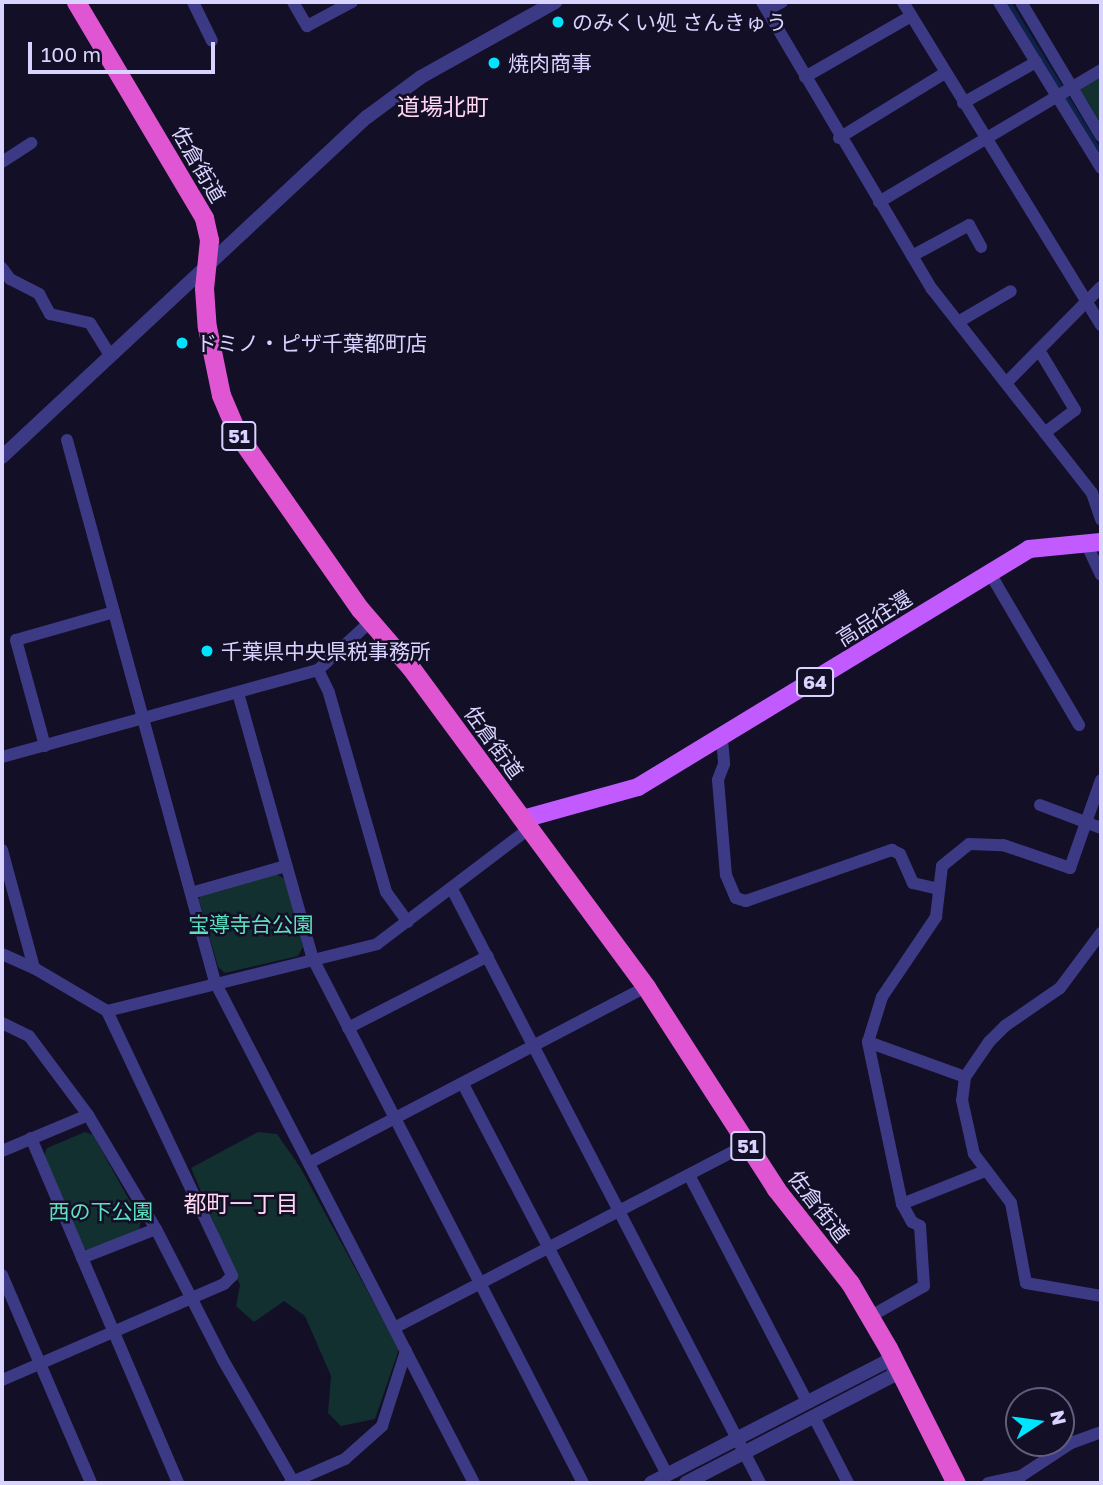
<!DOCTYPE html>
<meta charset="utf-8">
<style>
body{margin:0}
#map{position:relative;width:1103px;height:1485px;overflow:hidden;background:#130f26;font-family:"Golos Text","Noto Sans JP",sans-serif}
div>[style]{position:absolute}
.green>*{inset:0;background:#12302f}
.stream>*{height:3.5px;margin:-1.75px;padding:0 1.75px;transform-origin:1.75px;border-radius:1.75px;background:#0c2248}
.minor>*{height:12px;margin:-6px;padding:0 6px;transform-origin:6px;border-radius:6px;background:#3d3a85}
.tertiary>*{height:14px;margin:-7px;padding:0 7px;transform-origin:7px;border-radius:7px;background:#3d3a85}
.primary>*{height:18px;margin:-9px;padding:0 9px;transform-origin:9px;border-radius:9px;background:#c25bff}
.trunk>*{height:19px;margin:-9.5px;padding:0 9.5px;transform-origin:9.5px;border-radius:9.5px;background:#e055d1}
.dots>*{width:19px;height:19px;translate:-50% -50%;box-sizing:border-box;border:4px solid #130f26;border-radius:50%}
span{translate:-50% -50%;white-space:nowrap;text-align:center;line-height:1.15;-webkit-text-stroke:5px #130f26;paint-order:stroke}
.shield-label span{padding:2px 5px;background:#130f26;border:2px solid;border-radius:5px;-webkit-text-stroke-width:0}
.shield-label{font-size:19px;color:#d9d4ff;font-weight:700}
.poi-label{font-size:21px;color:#d9d4ff}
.left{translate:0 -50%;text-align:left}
.street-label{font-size:21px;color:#d9d4ff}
.park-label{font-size:21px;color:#5fe0c0}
.neighbourhood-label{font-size:23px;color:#ffd6f0}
.frame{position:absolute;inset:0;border:4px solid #d9d4ff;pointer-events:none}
.north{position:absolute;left:1005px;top:1387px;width:70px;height:70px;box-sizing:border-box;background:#130f26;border:2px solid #625e7d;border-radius:50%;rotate:77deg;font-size:19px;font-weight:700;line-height:28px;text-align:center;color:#d9d4ff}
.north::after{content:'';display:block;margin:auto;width:24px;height:32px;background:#00e5ff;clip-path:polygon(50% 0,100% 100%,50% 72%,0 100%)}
.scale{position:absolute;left:28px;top:42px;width:187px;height:32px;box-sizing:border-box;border:4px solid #d9d4ff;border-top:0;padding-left:9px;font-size:21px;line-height:24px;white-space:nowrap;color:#d9d4ff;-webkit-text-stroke:5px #130f26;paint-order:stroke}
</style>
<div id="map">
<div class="green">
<div style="clip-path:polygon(1101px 75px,1101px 124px,1079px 88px)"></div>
<div style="clip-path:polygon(276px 874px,285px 879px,303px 947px,298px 956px,225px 973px,218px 967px,199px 900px,201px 892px)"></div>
<div style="clip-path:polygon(85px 1132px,93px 1135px,141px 1221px,139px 1231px,90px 1251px,83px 1248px,44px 1156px,47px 1148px)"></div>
<div style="clip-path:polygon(258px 1132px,277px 1134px,300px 1167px,399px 1349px,375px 1419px,341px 1426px,328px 1413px,331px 1376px,305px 1316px,284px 1301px,254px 1322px,236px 1306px,240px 1285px,191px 1168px)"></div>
</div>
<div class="stream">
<div style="left:1009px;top:2px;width:176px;rotate:58.5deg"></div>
</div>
<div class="minor">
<div style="left:193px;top:2px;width:43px;rotate:64deg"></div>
<div style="left:293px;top:2px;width:28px;rotate:60deg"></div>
<div style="left:307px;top:26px;width:51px;rotate:-28.1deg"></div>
<div style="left:762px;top:2px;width:334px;rotate:59.4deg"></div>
<div style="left:932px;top:289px;width:259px;rotate:51.9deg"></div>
<div style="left:1092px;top:493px;width:28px;rotate:71deg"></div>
<div style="left:903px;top:2px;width:379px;rotate:58.5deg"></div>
<div style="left:999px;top:2px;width:195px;rotate:58.4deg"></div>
<div style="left:1021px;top:2px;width:156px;rotate:59.2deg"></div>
<div style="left:767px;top:10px;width:17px;rotate:-28deg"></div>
<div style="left:805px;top:77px;width:122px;rotate:-29.9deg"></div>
<div style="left:963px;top:103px;width:84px;rotate:-29.3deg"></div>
<div style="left:839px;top:138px;width:124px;rotate:-31.5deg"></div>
<div style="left:2px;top:162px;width:35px;rotate:-33deg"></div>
<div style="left:879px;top:202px;width:258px;rotate:-30.7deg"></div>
<div style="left:912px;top:256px;width:65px;rotate:-28.5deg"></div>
<div style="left:969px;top:225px;width:25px;rotate:61deg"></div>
<div style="left:2px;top:268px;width:14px;rotate:54deg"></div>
<div style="left:10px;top:279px;width:33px;rotate:27deg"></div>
<div style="left:39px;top:294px;width:23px;rotate:61deg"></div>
<div style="left:50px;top:314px;width:41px;rotate:12.7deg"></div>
<div style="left:90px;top:323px;width:39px;rotate:58deg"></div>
<div style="left:958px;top:322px;width:61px;rotate:-30.3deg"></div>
<div style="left:1039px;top:350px;width:70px;rotate:59deg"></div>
<div style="left:1075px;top:410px;width:38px;rotate:143deg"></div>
<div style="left:1006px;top:383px;width:135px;rotate:-45.3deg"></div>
<div style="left:67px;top:440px;width:562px;rotate:74.73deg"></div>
<div style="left:215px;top:982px;width:564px;rotate:62.66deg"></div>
<div style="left:1086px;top:543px;width:35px;rotate:65deg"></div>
<div style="left:991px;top:575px;width:174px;rotate:59.6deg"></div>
<div style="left:318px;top:670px;width:25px;rotate:64deg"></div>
<div style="left:329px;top:693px;width:207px;rotate:74deg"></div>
<div style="left:386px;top:892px;width:37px;rotate:54deg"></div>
<div style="left:238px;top:693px;width:276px;rotate:74.3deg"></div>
<div style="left:313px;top:959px;width:589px;rotate:62.74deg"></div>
<div style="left:722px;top:739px;width:25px;rotate:85deg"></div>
<div style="left:724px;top:764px;width:17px;rotate:111deg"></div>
<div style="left:718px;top:780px;width:95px;rotate:85.2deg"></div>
<div style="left:726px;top:875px;width:25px;rotate:67deg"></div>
<div style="left:736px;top:898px;width:10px;rotate:17deg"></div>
<div style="left:746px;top:901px;width:155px;rotate:-19.3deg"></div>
<div style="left:892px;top:850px;width:9px;rotate:27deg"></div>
<div style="left:900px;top:854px;width:32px;rotate:66deg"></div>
<div style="left:913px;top:883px;width:27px;rotate:13deg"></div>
<div style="left:45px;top:746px;width:110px;rotate:-105.3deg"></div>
<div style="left:16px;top:640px;width:102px;rotate:-15.9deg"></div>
<div style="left:2px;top:757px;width:328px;rotate:-15.4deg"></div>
<div style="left:318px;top:670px;width:72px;rotate:-42.8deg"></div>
<div style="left:1040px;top:805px;width:65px;rotate:20.7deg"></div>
<div style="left:2px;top:850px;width:122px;rotate:74.8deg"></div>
<div style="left:452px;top:889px;width:669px;rotate:62.59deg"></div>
<div style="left:191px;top:893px;width:99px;rotate:-15.9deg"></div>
<div style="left:1101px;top:933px;width:69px;rotate:126.7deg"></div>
<div style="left:1060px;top:988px;width:67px;rotate:145.4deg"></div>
<div style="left:1005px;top:1026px;width:23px;rotate:135deg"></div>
<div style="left:989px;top:1042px;width:42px;rotate:124.4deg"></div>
<div style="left:965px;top:1077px;width:23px;rotate:97deg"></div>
<div style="left:962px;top:1100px;width:55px;rotate:77.5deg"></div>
<div style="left:974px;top:1154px;width:61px;rotate:52.9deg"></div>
<div style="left:1011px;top:1203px;width:81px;rotate:79.4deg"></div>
<div style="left:1026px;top:1283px;width:76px;rotate:9.8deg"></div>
<div style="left:2px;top:954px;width:35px;rotate:24deg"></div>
<div style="left:34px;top:968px;width:85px;rotate:30.5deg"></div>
<div style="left:107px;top:1011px;width:293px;rotate:64.7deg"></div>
<div style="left:232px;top:1276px;width:11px;rotate:135deg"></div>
<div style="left:224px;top:1284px;width:242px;rotate:156.6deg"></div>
<div style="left:107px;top:1011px;width:278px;rotate:-13.9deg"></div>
<div style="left:377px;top:944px;width:192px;rotate:-37.2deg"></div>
<div style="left:2px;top:1023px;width:30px;rotate:26deg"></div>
<div style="left:29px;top:1036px;width:99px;rotate:53.2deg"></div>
<div style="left:88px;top:1115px;width:133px;rotate:59.2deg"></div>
<div style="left:156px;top:1229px;width:147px;rotate:62.9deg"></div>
<div style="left:223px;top:1360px;width:142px;rotate:60deg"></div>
<div style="left:348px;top:1028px;width:157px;rotate:-27.2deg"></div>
<div style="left:868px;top:1042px;width:103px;rotate:19.8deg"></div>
<div style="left:464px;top:1086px;width:439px;rotate:62.4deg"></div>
<div style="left:31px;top:1138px;width:375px;rotate:66.9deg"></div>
<div style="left:2px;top:1151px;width:93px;rotate:-22.7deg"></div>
<div style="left:309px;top:1163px;width:380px;rotate:-27.6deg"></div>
<div style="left:689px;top:1175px;width:256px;rotate:62.5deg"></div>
<div style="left:902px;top:1204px;width:89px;rotate:-21.7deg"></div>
<div style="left:82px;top:1258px;width:79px;rotate:-21.4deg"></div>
<div style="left:2px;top:1275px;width:226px;rotate:66.8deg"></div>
<div style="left:871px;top:1316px;width:61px;rotate:-29.5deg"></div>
<div style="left:924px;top:1286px;width:60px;rotate:-93.8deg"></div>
<div style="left:920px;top:1226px;width:9px;rotate:-153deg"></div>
<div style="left:912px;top:1222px;width:21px;rotate:-119deg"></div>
<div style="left:902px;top:1204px;width:166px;rotate:-101.9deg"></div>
<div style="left:868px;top:1042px;width:47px;rotate:-72.7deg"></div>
<div style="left:882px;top:997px;width:97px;rotate:-56deg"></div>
<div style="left:936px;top:917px;width:51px;rotate:-83.3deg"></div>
<div style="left:942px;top:866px;width:35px;rotate:-39deg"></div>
<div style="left:969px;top:844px;width:34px;rotate:2deg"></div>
<div style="left:1003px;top:845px;width:71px;rotate:18.9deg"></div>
<div style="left:1070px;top:868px;width:93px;rotate:-70.6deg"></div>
<div style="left:394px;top:1328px;width:398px;rotate:-27.5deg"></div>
<div style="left:814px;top:1417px;width:74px;rotate:62.7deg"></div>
<div style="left:290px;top:1483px;width:60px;rotate:-23.6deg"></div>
<div style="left:345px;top:1459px;width:50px;rotate:-41.7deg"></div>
<div style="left:382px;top:1426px;width:79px;rotate:-72.3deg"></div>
<div style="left:988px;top:1483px;width:34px;rotate:-12deg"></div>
<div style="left:1021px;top:1476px;width:60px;rotate:-33.4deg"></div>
<div style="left:1071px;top:1443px;width:32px;rotate:-20deg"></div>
</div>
<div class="tertiary">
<div style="left:2px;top:457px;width:499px;rotate:-43deg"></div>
<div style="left:367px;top:117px;width:67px;rotate:-36.5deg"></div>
<div style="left:421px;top:77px;width:154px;rotate:-29.2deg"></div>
<div style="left:651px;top:1483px;width:263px;rotate:-27.3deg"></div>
<div style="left:885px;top:1362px;width:12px;rotate:9deg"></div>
<div style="left:897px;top:1364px;width:13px;rotate:113deg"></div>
<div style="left:892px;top:1376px;width:232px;rotate:152.6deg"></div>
</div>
<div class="primary">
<div style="left:523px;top:819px;width:119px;rotate:-15.5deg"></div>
<div style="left:638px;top:787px;width:458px;rotate:-31.3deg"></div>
<div style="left:1029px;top:549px;width:72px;rotate:-5.6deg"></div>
</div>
<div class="trunk">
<div style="left:76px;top:2px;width:251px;rotate:59.3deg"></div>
<div style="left:204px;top:218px;width:23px;rotate:77deg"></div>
<div style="left:209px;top:240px;width:48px;rotate:95.9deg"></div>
<div style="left:204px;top:288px;width:39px;rotate:86deg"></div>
<div style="left:207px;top:327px;width:69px;rotate:78.4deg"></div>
<div style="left:221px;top:395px;width:43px;rotate:67deg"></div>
<div style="left:238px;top:435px;width:213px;rotate:55deg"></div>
<div style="left:360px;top:609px;width:78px;rotate:49.2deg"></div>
<div style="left:411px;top:668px;width:396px;rotate:53.6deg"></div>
<div style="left:646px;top:987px;width:240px;rotate:57.2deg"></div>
<div style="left:776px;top:1189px;width:120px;rotate:51.8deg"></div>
<div style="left:850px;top:1283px;width:75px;rotate:59.7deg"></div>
<div style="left:888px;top:1348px;width:151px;rotate:63.3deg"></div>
</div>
<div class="dots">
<div style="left:558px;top:22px;background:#00e5ff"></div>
<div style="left:494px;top:63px;background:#00e5ff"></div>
<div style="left:182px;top:343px;background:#00e5ff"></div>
<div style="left:207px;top:651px;background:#00e5ff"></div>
</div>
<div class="shield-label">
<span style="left:239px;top:436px">51</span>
<span style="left:815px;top:682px">64</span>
<span style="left:748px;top:1146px">51</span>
</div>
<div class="poi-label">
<span class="left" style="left:572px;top:22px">のみくい処 さんきゅう</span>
<span class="left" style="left:508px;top:63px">焼肉商事</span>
<span class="left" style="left:196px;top:343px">ドミノ・ピザ千葉都町店</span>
<span class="left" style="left:221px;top:651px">千葉県中央県税事務所</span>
</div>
<div class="street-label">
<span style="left:199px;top:164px;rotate:60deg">佐倉街道</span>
<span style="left:874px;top:618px;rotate:-32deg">高品往還</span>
<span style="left:494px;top:742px;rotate:54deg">佐倉街道</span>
<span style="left:819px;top:1206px;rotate:52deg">佐倉街道</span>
</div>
<div class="park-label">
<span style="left:251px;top:924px">宝導寺台公園</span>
<span style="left:101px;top:1211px">西の下公園</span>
</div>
<div class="neighbourhood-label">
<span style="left:443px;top:106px">道場北町</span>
<span style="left:241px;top:1203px">都町一丁目</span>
</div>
<div class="frame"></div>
<div class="north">N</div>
<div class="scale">100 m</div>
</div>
